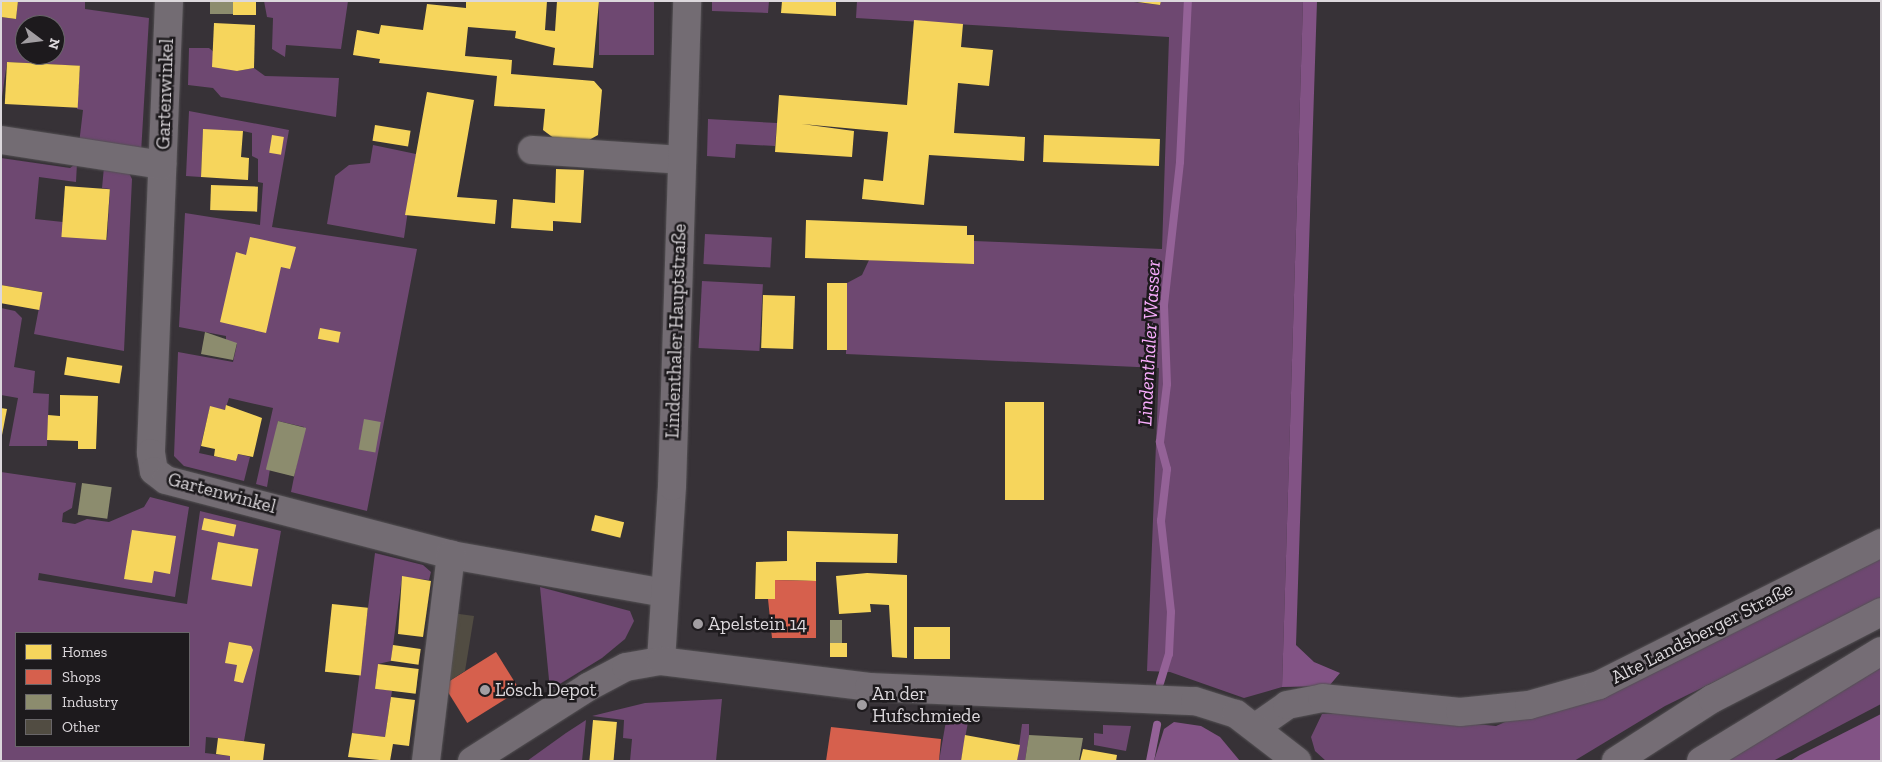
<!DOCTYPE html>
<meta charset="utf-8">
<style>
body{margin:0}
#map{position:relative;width:1882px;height:762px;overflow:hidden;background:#373237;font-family:"Zilla Slab",serif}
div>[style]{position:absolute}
.green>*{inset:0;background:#6e4871;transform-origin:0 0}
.forest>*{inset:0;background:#825385}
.homes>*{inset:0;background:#f6d55c;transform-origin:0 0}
.shops>*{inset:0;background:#d6604d;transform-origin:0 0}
.industry>*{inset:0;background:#8c8c6e;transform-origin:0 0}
.stream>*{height:8px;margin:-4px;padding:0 4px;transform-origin:4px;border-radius:4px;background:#946297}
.building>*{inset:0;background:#514c42}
.roads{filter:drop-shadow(0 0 1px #545154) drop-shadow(0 0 1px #545154)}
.minor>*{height:28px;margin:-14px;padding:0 14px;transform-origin:14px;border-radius:14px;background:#736c73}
.major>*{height:28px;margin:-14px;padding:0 14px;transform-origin:14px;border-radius:14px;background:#756d75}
.dots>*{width:14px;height:14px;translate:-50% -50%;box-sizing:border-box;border:2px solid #1d1a1d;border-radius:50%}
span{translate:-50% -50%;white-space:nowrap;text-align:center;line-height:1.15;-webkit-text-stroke:5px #1d1a1d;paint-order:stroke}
.street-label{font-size:19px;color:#dcd8dc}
.poi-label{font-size:19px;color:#dcd8dc}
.left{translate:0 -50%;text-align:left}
.water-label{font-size:20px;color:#f9adfd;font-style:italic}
.frame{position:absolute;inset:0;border:2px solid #dcd8dc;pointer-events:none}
.legend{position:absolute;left:15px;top:632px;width:175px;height:115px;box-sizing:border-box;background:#1d1a1d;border:1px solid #696669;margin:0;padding:6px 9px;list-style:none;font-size:15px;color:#dcd8dc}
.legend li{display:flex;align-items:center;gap:10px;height:25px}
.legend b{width:25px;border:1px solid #696669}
.north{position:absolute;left:15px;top:15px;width:50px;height:50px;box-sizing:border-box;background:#1d1a1d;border:1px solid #696669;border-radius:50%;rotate:105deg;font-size:14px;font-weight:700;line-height:20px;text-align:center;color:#dcd8dc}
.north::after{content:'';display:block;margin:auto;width:18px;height:22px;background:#a29ea2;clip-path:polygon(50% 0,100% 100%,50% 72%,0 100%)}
</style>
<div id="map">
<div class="green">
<div style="clip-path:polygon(evenodd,18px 1px,85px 1px,85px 9px,149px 18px,141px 153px,79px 144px,83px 110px,77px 109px,80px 66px,7px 62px,1px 104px,1px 17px,16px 19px,18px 1px,25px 25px,55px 25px,55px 55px,25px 55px,25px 25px)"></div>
<div style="clip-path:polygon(264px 1px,348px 1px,341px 49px,286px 45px,285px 57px,272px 49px,273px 18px,267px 17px)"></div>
<div style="left:599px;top:1px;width:55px;height:54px"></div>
<div style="clip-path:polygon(712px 1px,769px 1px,768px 13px,712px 11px)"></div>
<div style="clip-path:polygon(857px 1px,1125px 1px,1160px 5px,1161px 1px,1303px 1px,1282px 687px,1244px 698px,1170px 672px,1147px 671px,1159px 368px,846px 354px,847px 283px,862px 275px,869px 260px,973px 264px,974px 241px,1162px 249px,1169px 37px,856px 18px)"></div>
<div style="clip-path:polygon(189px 48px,209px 48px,237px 71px,254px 68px,265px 76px,339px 78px,336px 117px,221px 97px,213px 88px,188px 85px)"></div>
<div style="clip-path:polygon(189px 111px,289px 130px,272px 227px,417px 249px,367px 511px,291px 492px,304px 427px,278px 421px,267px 487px,256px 484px,273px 408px,229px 398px,225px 410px,210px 407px,199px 453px,236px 461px,238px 454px,250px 457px,244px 481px,184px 466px,174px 456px,178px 352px,233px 362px,237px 344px,226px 341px,226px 336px,179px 327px,185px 213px,260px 225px,263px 183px,258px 182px,258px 159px,252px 156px,252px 133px,243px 131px,203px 130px,201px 177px,186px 176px)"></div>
<div style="clip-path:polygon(708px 119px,777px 123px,775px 146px,736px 144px,735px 158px,707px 156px)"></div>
<div style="clip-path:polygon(373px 145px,416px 154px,404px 238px,327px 224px,335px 176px,349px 165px,370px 163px)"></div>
<div style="clip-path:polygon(1px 158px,70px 168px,77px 163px,76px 182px,39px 177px,35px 219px,63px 222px,107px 240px,110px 189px,102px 188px,104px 167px,128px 171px,132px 179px,124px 351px,34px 334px,42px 292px,1px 285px)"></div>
<div style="left:705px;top:234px;width:67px;height:30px;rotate:3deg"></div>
<div style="left:702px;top:281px;width:61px;height:67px;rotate:3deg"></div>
<div style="clip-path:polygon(1px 308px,15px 311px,22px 318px,14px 367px,35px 371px,33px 393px,49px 394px,47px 446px,9px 446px,18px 398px,1px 395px)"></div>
<div style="clip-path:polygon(evenodd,1px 472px,76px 483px,72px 508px,63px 513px,62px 522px,75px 524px,87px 519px,109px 522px,144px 507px,150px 497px,189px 507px,175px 597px,39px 573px,38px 580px,187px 604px,200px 511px,281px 531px,244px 741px,206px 737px,205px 753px,230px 756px,230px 761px,1px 761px,1px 472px,16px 633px,189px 633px,189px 746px,16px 746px,16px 633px)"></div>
<div style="clip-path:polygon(375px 553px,423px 565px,431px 572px,429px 580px,402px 577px,391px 661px,378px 664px,375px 688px,392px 691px,385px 737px,352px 733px)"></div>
<div style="clip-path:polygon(1881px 555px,1881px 600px,1665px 706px,1574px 761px,1326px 761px,1315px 751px,1311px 737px,1322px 714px,1355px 712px,1496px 726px)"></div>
<div style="clip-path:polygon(540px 587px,630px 611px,634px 621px,625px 639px,602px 658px,550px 690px)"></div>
<div style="clip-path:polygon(1881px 667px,1881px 704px,1773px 761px,1727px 761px)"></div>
<div style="clip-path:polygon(722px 699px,716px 761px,630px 761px,632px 739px,623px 738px,624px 720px,592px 716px,645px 703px)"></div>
<div style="clip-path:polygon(586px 720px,582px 761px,527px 761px,566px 733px)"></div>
<div style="clip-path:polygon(946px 721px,968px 722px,961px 761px,939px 761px)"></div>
<div style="clip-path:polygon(1022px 724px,1029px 724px,1029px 735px,1025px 761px,1017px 761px)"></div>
<div style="clip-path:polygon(1103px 725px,1131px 726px,1126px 751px,1094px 745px,1094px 733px,1103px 734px)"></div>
</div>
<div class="forest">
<div style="clip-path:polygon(1303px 1px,1317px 1px,1296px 645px,1314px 662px,1340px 673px,1329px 686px,1282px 687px)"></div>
<div style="clip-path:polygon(1881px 714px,1881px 761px,1790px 761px,1800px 755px)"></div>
<div style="clip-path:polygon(1174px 722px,1201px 726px,1220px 737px,1240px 761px,1154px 761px,1164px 729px)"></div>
</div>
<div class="homes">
<div style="clip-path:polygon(1px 1px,18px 1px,16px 19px,1px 17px)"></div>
<div style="left:233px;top:1px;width:23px;height:14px"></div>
<div style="clip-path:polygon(466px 1px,547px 1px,545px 30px,555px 31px,557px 1px,599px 1px,593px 68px,553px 65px,555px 48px,515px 38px,516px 31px,468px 27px,465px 56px,512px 60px,511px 74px,594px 81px,602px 90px,598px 135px,589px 140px,555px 139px,543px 130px,545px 109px,494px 106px,497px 76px,379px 63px,380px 59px,353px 55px,357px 30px,379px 34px,381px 25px,423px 30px,427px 4px,466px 8px)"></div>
<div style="clip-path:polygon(782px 1px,836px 1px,836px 16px,781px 13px)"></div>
<div style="clip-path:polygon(1130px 1px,1161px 1px,1160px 5px)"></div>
<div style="clip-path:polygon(914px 20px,963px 24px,961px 47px,993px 50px,989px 86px,958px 83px,954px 133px,1025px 137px,1024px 161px,929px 155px,924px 205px,862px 199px,864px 179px,883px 181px,888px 132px,802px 124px,854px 131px,852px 157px,775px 152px,779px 95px,907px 105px)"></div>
<div style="clip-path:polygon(214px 23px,255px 25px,254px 68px,237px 71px,212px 67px)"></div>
<div style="left:7px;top:62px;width:73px;height:42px;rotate:3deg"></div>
<div style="clip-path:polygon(427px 92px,474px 100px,457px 197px,497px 200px,495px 224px,405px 215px)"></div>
<div style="left:375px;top:125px;width:36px;height:16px;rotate:9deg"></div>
<div style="clip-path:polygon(203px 129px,243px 131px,241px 157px,249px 158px,248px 180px,201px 177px)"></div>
<div style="left:272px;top:135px;width:12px;height:18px;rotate:9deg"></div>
<div style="left:1044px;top:135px;width:116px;height:27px;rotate:2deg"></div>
<div style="clip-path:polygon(556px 169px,584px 170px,581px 223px,553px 221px,553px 231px,511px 228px,513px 199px,555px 203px)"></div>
<div style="left:211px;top:185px;width:47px;height:25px;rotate:2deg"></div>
<div style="left:65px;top:186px;width:45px;height:51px;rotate:4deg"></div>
<div style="clip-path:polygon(806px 220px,967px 226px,967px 235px,974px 235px,974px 264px,805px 258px)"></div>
<div style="clip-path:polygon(250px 237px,296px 247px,290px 269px,281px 267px,266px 333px,220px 322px,236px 252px,246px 255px)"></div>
<div style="left:827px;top:283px;width:20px;height:67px"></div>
<div style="left:1px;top:285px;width:42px;height:18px;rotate:10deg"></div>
<div style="left:763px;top:295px;width:32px;height:53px;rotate:2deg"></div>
<div style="left:320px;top:328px;width:21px;height:11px;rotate:11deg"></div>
<div style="left:67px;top:357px;width:56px;height:18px;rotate:9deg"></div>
<div style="clip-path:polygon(60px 395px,98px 396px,96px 449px,78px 449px,78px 441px,47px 440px,48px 415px,60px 416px)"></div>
<div style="left:1005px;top:402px;width:39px;height:98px"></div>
<div style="clip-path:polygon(226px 405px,262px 418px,253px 457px,238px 454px,236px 461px,214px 456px,215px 449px,201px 446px,210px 406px,225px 410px)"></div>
<div style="clip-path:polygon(1px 408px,7px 409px,2px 435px,1px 435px)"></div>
<div style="left:595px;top:515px;width:30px;height:16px;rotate:14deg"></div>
<div style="left:204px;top:518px;width:33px;height:12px;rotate:12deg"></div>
<div style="clip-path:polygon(132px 530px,176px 536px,170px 574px,154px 571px,152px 583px,124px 579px)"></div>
<div style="clip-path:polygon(787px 531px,898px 534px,897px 563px,816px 562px,816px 581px,775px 580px,775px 599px,755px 599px,756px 562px,787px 561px)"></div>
<div style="left:218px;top:542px;width:41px;height:38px;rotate:10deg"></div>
<div style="clip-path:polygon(867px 573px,907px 575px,907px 658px,892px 657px,889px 605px,870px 604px,871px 612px,839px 614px,836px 576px)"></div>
<div style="clip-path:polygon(402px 576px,431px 581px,423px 637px,398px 634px)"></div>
<div style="left:332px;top:604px;width:36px;height:68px;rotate:6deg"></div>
<div style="left:914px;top:627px;width:36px;height:32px"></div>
<div style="clip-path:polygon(229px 642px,251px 646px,253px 650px,243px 683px,234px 681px,237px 665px,225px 663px)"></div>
<div style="left:830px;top:643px;width:17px;height:14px"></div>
<div style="left:393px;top:645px;width:28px;height:16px;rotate:8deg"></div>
<div style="left:378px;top:664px;width:41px;height:25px;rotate:7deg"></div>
<div style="clip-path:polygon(391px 697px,415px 700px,409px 746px,393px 744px,390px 761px,348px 757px,352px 733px,385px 737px)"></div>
<div style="left:593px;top:720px;width:24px;height:41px;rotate:5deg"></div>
<div style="clip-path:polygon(965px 735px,1020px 745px,1017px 761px,961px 761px)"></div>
<div style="clip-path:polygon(218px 738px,265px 744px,263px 761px,230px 761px,230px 756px,216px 754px)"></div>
<div style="clip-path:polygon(1083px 749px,1117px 755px,1116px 761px,1080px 761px)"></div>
</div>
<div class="shops">
<div style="clip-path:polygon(775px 580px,816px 581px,816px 638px,772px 638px,768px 599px,775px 599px)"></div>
<div style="left:496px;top:652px;width:45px;height:62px;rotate:58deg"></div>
<div style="clip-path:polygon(831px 727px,941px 739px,939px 761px,826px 761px)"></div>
</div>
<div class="industry">
<div style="left:210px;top:1px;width:23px;height:13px"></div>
<div style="clip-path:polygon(205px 332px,237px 343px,233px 360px,201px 354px)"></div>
<div style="left:364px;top:419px;width:17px;height:31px;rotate:10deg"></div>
<div style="left:278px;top:421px;width:29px;height:50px;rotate:14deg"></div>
<div style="left:82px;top:483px;width:30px;height:32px;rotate:8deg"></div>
<div style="left:830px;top:620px;width:12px;height:23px"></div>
<div style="clip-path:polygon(1029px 735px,1083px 738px,1079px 761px,1025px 761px)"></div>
</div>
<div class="stream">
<div style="left:1160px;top:683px;width:30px;rotate:-73deg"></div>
<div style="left:1169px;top:654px;width:42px;rotate:-87.3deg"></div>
<div style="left:1171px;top:612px;width:92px;rotate:-96.3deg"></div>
<div style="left:1161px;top:521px;width:52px;rotate:-83.4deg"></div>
<div style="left:1167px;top:469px;width:28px;rotate:-105deg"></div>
<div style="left:1160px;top:442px;width:58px;rotate:-83.1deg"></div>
<div style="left:1167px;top:384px;width:79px;rotate:-92.2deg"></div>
<div style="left:1164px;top:305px;width:144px;rotate:-83.6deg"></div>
<div style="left:1180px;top:162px;width:161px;rotate:-87.2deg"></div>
<div style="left:1150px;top:761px;width:37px;rotate:-79deg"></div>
</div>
<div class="building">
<div style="clip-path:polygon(452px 613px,474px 616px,465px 671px,443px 685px)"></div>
</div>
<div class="roads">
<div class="minor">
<div style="left:169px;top:1px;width:452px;rotate:92.3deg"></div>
<div style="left:151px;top:453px;width:18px;rotate:81deg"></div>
<div style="left:154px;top:471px;width:15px;rotate:37deg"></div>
<div style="left:166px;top:480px;width:295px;rotate:14.7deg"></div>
<div style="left:451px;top:555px;width:216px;rotate:10.1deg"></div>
<div style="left:1px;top:140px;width:163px;rotate:8.8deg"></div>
<div style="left:532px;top:150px;width:150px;rotate:3.8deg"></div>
<div style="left:661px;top:661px;width:175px;rotate:-86.4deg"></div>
<div style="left:672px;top:486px;width:485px;rotate:-88.2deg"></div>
<div style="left:1256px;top:727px;width:38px;rotate:-35deg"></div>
<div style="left:1287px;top:705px;width:36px;rotate:-11deg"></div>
<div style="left:1322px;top:698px;width:139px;rotate:5.8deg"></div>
<div style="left:1460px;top:712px;width:69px;rotate:-5.8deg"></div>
<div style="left:1529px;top:705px;width:73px;rotate:-15.9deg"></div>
<div style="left:1599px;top:685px;width:316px;rotate:-26.7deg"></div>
<div style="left:426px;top:761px;width:208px;rotate:-83.1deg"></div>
<div style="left:472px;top:761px;width:138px;rotate:-32.5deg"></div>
<div style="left:588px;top:687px;width:43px;rotate:-27.8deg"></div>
<div style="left:626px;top:667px;width:36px;rotate:-10deg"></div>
<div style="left:661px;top:661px;width:210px;rotate:7.1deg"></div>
<div style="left:869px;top:687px;width:326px;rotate:2.5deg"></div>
<div style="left:1195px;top:701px;width:43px;rotate:17.6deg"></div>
<div style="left:1236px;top:714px;width:77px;rotate:37.6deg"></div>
</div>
<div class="major">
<div style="left:1616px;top:761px;width:114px;rotate:-32.9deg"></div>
<div style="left:1712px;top:699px;width:190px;rotate:-27.2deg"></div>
<div style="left:1701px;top:761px;width:211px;rotate:-31.4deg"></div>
</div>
</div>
<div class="dots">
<div style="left:698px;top:624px;background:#a29ea2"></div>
<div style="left:485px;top:690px;background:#a29ea2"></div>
<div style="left:862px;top:705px;background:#a29ea2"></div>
</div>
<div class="street-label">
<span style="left:165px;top:94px;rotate:-88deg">Gartenwinkel</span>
<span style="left:676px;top:331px;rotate:-88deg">Lindenthaler Hauptstraße</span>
<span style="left:222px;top:493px;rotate:15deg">Gartenwinkel</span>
<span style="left:1702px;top:633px;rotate:-27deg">Alte Landsberger Straße</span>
</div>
<div class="poi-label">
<span class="left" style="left:708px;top:624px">Apelstein 14</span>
<span class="left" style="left:495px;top:690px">Lösch Depot</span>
<span class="left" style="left:872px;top:705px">An der<br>Hufschmiede</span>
</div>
<div class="water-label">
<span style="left:1149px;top:343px;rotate:-87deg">Lindenthaler Wasser</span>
</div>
<div class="frame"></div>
<ul class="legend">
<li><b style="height:14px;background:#f6d55c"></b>Homes</li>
<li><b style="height:14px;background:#d6604d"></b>Shops</li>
<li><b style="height:14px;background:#8c8c6e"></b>Industry</li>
<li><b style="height:14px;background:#514c42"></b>Other</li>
</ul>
<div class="north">N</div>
</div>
